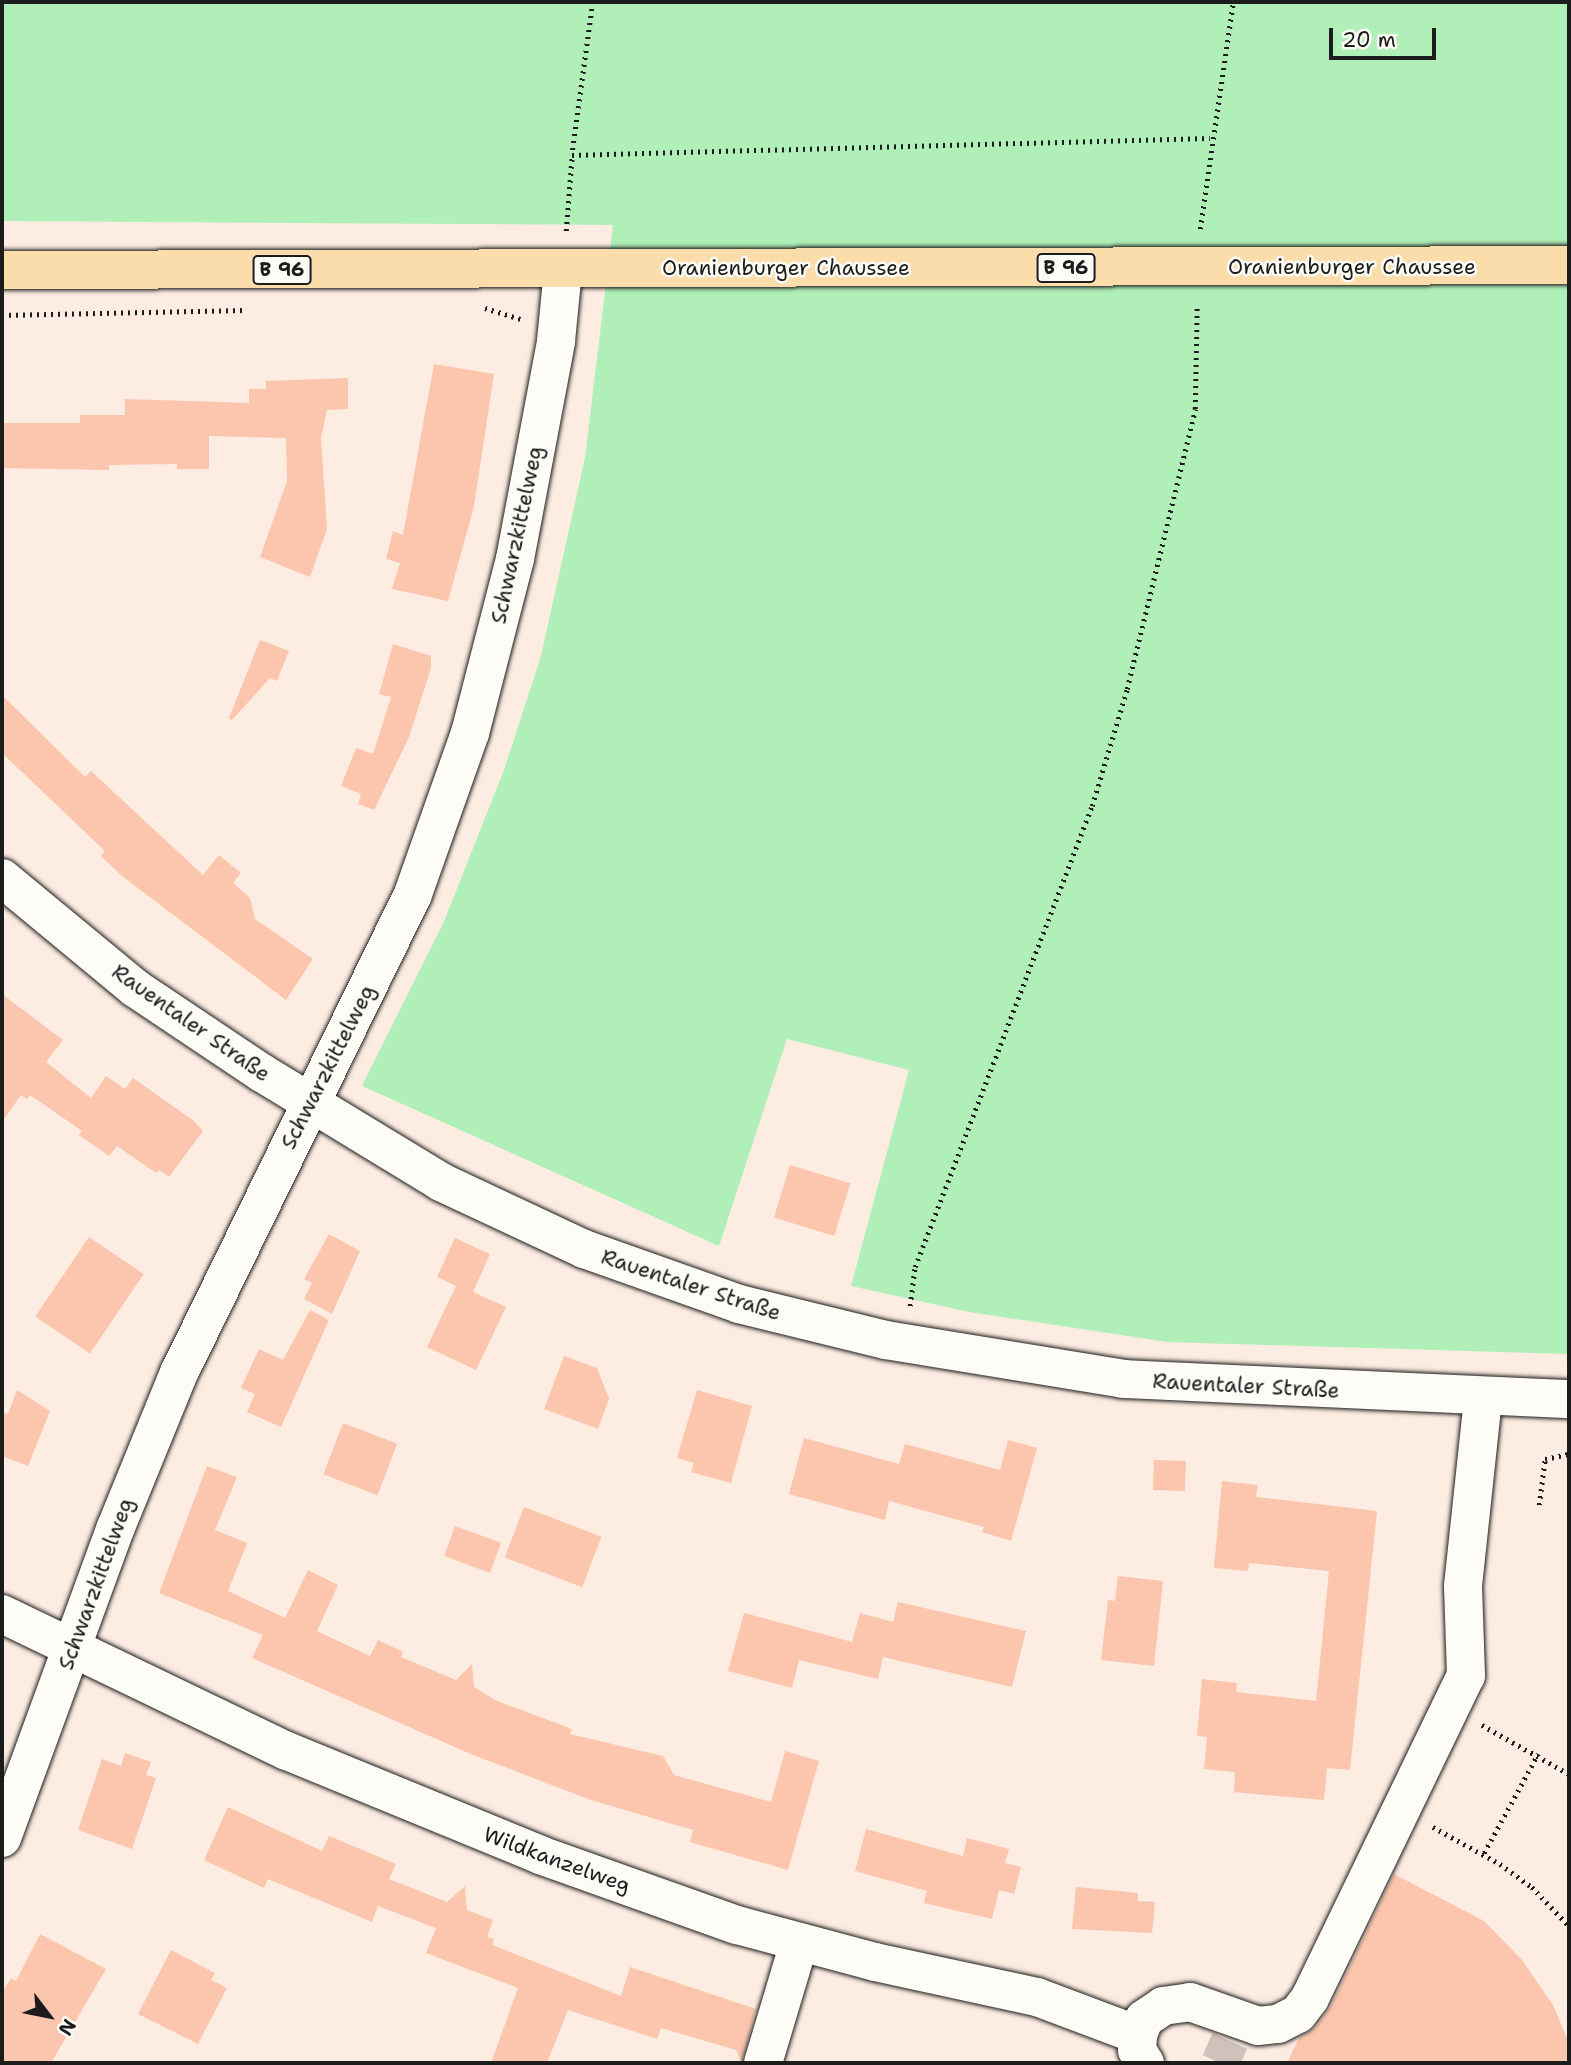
<!DOCTYPE html>
<meta charset="utf-8">
<style>
body{margin:0}
#map{position:relative;width:1571px;height:2065px;overflow:hidden;background:#fcece1;font-family:"Shantell Sans",sans-serif}
div>[style]{position:absolute}
.green>*{inset:0;background:#b0f0b8}
.building>*{inset:0;background:#fbc6ad;transform-origin:0 0}
.minor-tunnel>*{height:38px;margin-top:-19px;transform-origin:0;background:repeating-linear-gradient(90deg,#cfc2ba 0 38px,transparent 0 57px)}
.path>*{height:4.5px;margin-top:-2.25px;transform-origin:0;background:repeating-linear-gradient(90deg,#1c1c1c 0 2px,transparent 0 7px)}
.roads{filter:drop-shadow(0 0 2px #1c1c1c) drop-shadow(0 0 2px #1c1c1c)}
.minor>*{height:38px;margin:-19px;padding:0 19px;transform-origin:19px;border-radius:19px;background:#fdfcf7}
.major>*{height:38px;margin:-19px;padding:0 19px;transform-origin:19px;border-radius:19px;background:#faddab}
span{translate:-50% -50%;white-space:nowrap;text-align:center;line-height:1.15;-webkit-text-stroke:5px #fdfcf7;paint-order:stroke}
.shield-label span{padding:2px 5px;background:#fdfcf7;border:2px solid;border-radius:5px;-webkit-text-stroke-width:0}
.shield-label{font-size:19px;color:#1c1c1c;font-weight:700}
.street-label{font-size:21px;color:#1c1c1c}
.frame{position:absolute;inset:0;border:4px solid #1c1c1c;pointer-events:none}
.north{position:absolute;left:14px;top:1981px;width:70px;height:70px;-webkit-text-stroke:5px #fdfcf7;paint-order:stroke;rotate:122deg;font-size:19px;font-weight:700;line-height:28px;text-align:center;color:#1c1c1c}
.north::after{content:'';display:block;margin:auto;width:24px;height:32px;background:#1c1c1c;clip-path:polygon(50% 0,100% 100%,50% 72%,0 100%)}
.scale{position:absolute;left:1329px;top:28px;width:107px;height:32px;box-sizing:border-box;border:4px solid #1c1c1c;border-top:0;padding-left:9px;font-size:21px;line-height:24px;white-space:nowrap;color:#1c1c1c;-webkit-text-stroke:5px #fdfcf7;paint-order:stroke}
</style>
<div id="map">
<div class="green">
<div style="clip-path:polygon(2px 2px,1569px 2px,1569px 1354px,1167px 1342px,969px 1312px,851px 1286px,909px 1070px,787px 1039px,719px 1246px,362px 1086px,443px 924px,504px 770px,541px 656px,585px 458px,613px 225px,2px 221px)"></div>
</div>
<div class="building">
<div style="clip-path:polygon(434px 364px,494px 374px,474px 506px,448px 601px,392px 589px,400px 563px,386px 559px,393px 531px,403px 535px)"></div>
<div style="clip-path:polygon(348px 378px,348px 409px,327px 410px,321px 438px,327px 529px,310px 577px,260px 557px,287px 481px,286px 438px,209px 436px,209px 469px,177px 469px,177px 464px,109px 465px,109px 470px,2px 468px,2px 423px,80px 423px,80px 415px,125px 415px,125px 399px,249px 403px,249px 389px,266px 389px,266px 381px)"></div>
<div style="clip-path:polygon(260px 640px,289px 651px,277px 681px,270px 678px,232px 720px,229px 718px)"></div>
<div style="clip-path:polygon(393px 644px,431px 656px,431px 668px,409px 737px,374px 810px,358px 804px,361px 794px,341px 786px,356px 748px,373px 754px,391px 697px,379px 694px)"></div>
<div style="clip-path:polygon(2px 695px,85px 777px,91px 771px,203px 875px,219px 855px,241px 873px,233px 883px,250px 898px,255px 919px,313px 959px,286px 1000px,122px 876px,101px 856px,105px 851px,2px 753px)"></div>
<div style="clip-path:polygon(2px 994px,63px 1040px,46px 1062px,91px 1098px,106px 1076px,125px 1089px,133px 1078px,194px 1121px,203px 1131px,169px 1177px,159px 1170px,156px 1173px,117px 1146px,109px 1156px,79px 1135px,82px 1131px,30px 1095px,27px 1099px,21px 1095px,2px 1122px)"></div>
<div style="left:790px;top:1165px;width:63px;height:55px;rotate:17deg"></div>
<div style="clip-path:polygon(329px 1234px,360px 1251px,332px 1314px,304px 1299px,312px 1283px,304px 1279px)"></div>
<div style="left:89px;top:1237px;width:66px;height:96px;rotate:34deg"></div>
<div style="clip-path:polygon(455px 1238px,490px 1254px,473px 1292px,506px 1307px,476px 1370px,427px 1347px,456px 1286px,437px 1277px)"></div>
<div style="clip-path:polygon(310px 1310px,329px 1320px,281px 1427px,247px 1412px,255px 1394px,241px 1388px,259px 1349px,283px 1360px)"></div>
<div style="clip-path:polygon(564px 1356px,597px 1368px,609px 1399px,598px 1429px,544px 1409px)"></div>
<div style="clip-path:polygon(17px 1390px,50px 1411px,28px 1466px,2px 1456px,2px 1412px,8px 1414px)"></div>
<div style="clip-path:polygon(697px 1390px,752px 1406px,731px 1483px,691px 1472px,694px 1463px,677px 1458px)"></div>
<div style="left:343px;top:1423px;width:58px;height:55px;rotate:21deg"></div>
<div style="clip-path:polygon(804px 1438px,899px 1464px,905px 1444px,1000px 1470px,1008px 1440px,1037px 1448px,1011px 1541px,982px 1532px,984px 1527px,889px 1501px,885px 1520px,789px 1494px)"></div>
<div style="left:1154px;top:1460px;width:32px;height:30px;rotate:2deg"></div>
<div style="clip-path:polygon(207px 1466px,237px 1477px,215px 1530px,247px 1543px,228px 1591px,285px 1618px,308px 1570px,338px 1585px,317px 1631px,370px 1656px,378px 1640px,403px 1652px,401px 1657px,456px 1680px,472px 1664px,474px 1687px,495px 1700px,572px 1729px,570px 1734px,663px 1756px,674px 1775px,771px 1802px,785px 1751px,819px 1761px,788px 1870px,690px 1842px,693px 1830px,591px 1800px,473px 1755px,252px 1658px,263px 1635px,159px 1593px)"></div>
<div style="clip-path:polygon(1222px 1481px,1258px 1485px,1256px 1497px,1377px 1511px,1350px 1770px,1327px 1768px,1324px 1800px,1234px 1792px,1235px 1772px,1204px 1769px,1207px 1737px,1197px 1736px,1202px 1679px,1237px 1683px,1236px 1692px,1316px 1701px,1329px 1571px,1249px 1563px,1248px 1571px,1214px 1568px)"></div>
<div style="left:524px;top:1507px;width:83px;height:54px;rotate:21deg"></div>
<div style="left:455px;top:1526px;width:49px;height:32px;rotate:20deg"></div>
<div style="clip-path:polygon(1118px 1576px,1163px 1581px,1154px 1666px,1101px 1660px,1108px 1600px,1115px 1601px)"></div>
<div style="clip-path:polygon(898px 1602px,1026px 1631px,1012px 1687px,883px 1657px,878px 1679px,799px 1660px,792px 1688px,728px 1671px,744px 1613px,852px 1642px,860px 1613px,893px 1622px)"></div>
<div style="clip-path:polygon(125px 1753px,151px 1762px,146px 1775px,156px 1778px,132px 1849px,78px 1830px,102px 1759px,121px 1766px)"></div>
<div style="clip-path:polygon(228px 1807px,322px 1851px,329px 1836px,396px 1864px,389px 1879px,447px 1902px,465px 1886px,467px 1910px,493px 1920px,487px 1937px,494px 1939px,492px 1945px,621px 1996px,630px 1967px,756px 2009px,742px 2063px,736px 2050px,661px 2028px,657px 2039px,568px 2010px,547px 2063px,491px 2063px,518px 1988px,426px 1953px,436px 1928px,378px 1906px,372px 1922px,268px 1879px,264px 1888px,204px 1860px)"></div>
<div style="clip-path:polygon(866px 1829px,963px 1856px,967px 1838px,1009px 1849px,1005px 1863px,1021px 1867px,1014px 1894px,999px 1890px,992px 1919px,924px 1903px,927px 1891px,855px 1871px)"></div>
<div style="clip-path:polygon(1394px 1874px,1484px 1921px,1522px 1960px,1553px 2005px,1569px 2043px,1569px 2063px,1287px 2063px,1299px 2038px,1315px 2028px,1330px 2008px)"></div>
<div style="clip-path:polygon(1076px 1887px,1138px 1893px,1138px 1901px,1155px 1902px,1152px 1933px,1072px 1929px)"></div>
<div style="clip-path:polygon(40px 1934px,106px 1969px,51px 2063px,2px 2063px,2px 1993px,11px 1978px,16px 1981px)"></div>
<div style="clip-path:polygon(171px 1950px,215px 1973px,211px 1980px,227px 1988px,198px 2044px,138px 2014px)"></div>
</div>
<div class="minor-tunnel">
<div style="left:1220px;top:2063px;width:24px;rotate:-66deg"></div>
</div>
<div class="path">
<div style="left:593px;top:2px;width:154px;rotate:97.8deg"></div>
<div style="left:572px;top:155px;width:638px;rotate:-1.53deg"></div>
<div style="left:1200px;top:229px;width:229px;rotate:-81.7deg"></div>
<div style="left:566px;top:231px;width:76px;rotate:-85.5deg"></div>
<div style="left:485px;top:308px;width:37px;rotate:17deg"></div>
<div style="left:2px;top:315px;width:244px;rotate:-1.2deg"></div>
<div style="left:910px;top:1306px;width:39px;rotate:-83deg"></div>
<div style="left:915px;top:1267px;width:494px;rotate:-69deg"></div>
<div style="left:1092px;top:806px;width:122px;rotate:-73.3deg"></div>
<div style="left:1127px;top:689px;width:288px;rotate:-76.3deg"></div>
<div style="left:1195px;top:409px;width:105px;rotate:-88.9deg"></div>
<div style="left:1539px;top:1505px;width:46px;rotate:-82.6deg"></div>
<div style="left:1545px;top:1459px;width:25px;rotate:-12deg"></div>
<div style="left:1482px;top:1725px;width:100px;rotate:29.4deg"></div>
<div style="left:1433px;top:1827px;width:77px;rotate:28.9deg"></div>
<div style="left:1500px;top:1864px;width:39px;rotate:36deg"></div>
<div style="left:1532px;top:1887px;width:54px;rotate:46.5deg"></div>
<div style="left:1484px;top:1853px;width:113px;rotate:-61.4deg"></div>
</div>
<div class="roads">
<div class="minor">
<div style="left:2px;top:878px;width:173px;rotate:39.6deg"></div>
<div style="left:135px;top:988px;width:153px;rotate:33.8deg"></div>
<div style="left:262px;top:1073px;width:210px;rotate:31.3deg"></div>
<div style="left:441px;top:1182px;width:158px;rotate:25.1deg"></div>
<div style="left:584px;top:1249px;width:164px;rotate:19.5deg"></div>
<div style="left:739px;top:1304px;width:151px;rotate:13.8deg"></div>
<div style="left:886px;top:1340px;width:240px;rotate:9.3deg"></div>
<div style="left:1123px;top:1379px;width:446px;rotate:2.6deg"></div>
<div style="left:2px;top:1614px;width:316px;rotate:25.7deg"></div>
<div style="left:287px;top:1751px;width:274px;rotate:22.3deg"></div>
<div style="left:540px;top:1855px;width:209px;rotate:19.6deg"></div>
<div style="left:737px;top:1925px;width:143px;rotate:15deg"></div>
<div style="left:875px;top:1962px;width:166px;rotate:12.2deg"></div>
<div style="left:1037px;top:1997px;width:108px;rotate:20.6deg"></div>
<div style="left:2px;top:1838px;width:331px;rotate:-69.9deg"></div>
<div style="left:116px;top:1527px;width:166px;rotate:-67.8deg"></div>
<div style="left:179px;top:1373px;width:533px;rotate:-63.96deg"></div>
<div style="left:413px;top:894px;width:171px;rotate:-70.5deg"></div>
<div style="left:470px;top:733px;width:180px;rotate:-75.5deg"></div>
<div style="left:515px;top:559px;width:222px;rotate:-79.3deg"></div>
<div style="left:556px;top:341px;width:72px;rotate:-84.4deg"></div>
<div style="left:763px;top:2063px;width:125px;rotate:-73.3deg"></div>
<div style="left:1145px;top:2063px;width:15px;rotate:-122deg"></div>
<div style="left:1137px;top:2050px;width:15px;rotate:-86deg"></div>
<div style="left:1138px;top:2035px;width:17px;rotate:-69deg"></div>
<div style="left:1144px;top:2019px;width:23px;rotate:-34deg"></div>
<div style="left:1163px;top:2006px;width:27px;rotate:-8deg"></div>
<div style="left:1190px;top:2002px;width:72px;rotate:19.4deg"></div>
<div style="left:1258px;top:2026px;width:20px;rotate:-6deg"></div>
<div style="left:1278px;top:2024px;width:22px;rotate:-27deg"></div>
<div style="left:1298px;top:2014px;width:20px;rotate:-53deg"></div>
<div style="left:1310px;top:1998px;width:358px;rotate:-64.2deg"></div>
<div style="left:1466px;top:1676px;width:90px;rotate:-91.9deg"></div>
<div style="left:1463px;top:1586px;width:189px;rotate:-83.9deg"></div>
</div>
<div class="major">
<div style="left:2px;top:270px;width:1567px;rotate:-0.18deg"></div>
</div>
</div>
<div class="shield-label">
<span style="left:1066px;top:268px">B 96</span>
<span style="left:282px;top:270px">B 96</span>
</div>
<div class="street-label">
<span style="left:1352px;top:267px">Oranienburger Chaussee</span>
<span style="left:786px;top:268px">Oranienburger Chaussee</span>
<span style="left:517px;top:535px;rotate:-78deg">Schwarzkittelweg</span>
<span style="left:191px;top:1023px;rotate:35deg">Rauentaler Straße</span>
<span style="left:328px;top:1067px;rotate:-63deg">Schwarzkittelweg</span>
<span style="left:691px;top:1285px;rotate:18deg">Rauentaler Straße</span>
<span style="left:1246px;top:1386px;rotate:3deg">Rauentaler Straße</span>
<span style="left:96px;top:1584px;rotate:-70deg">Schwarzkittelweg</span>
<span style="left:557px;top:1860px;rotate:20deg">Wildkanzelweg</span>
</div>
<div class="frame"></div>
<div class="north">N</div>
<div class="scale">20 m</div>
</div>
